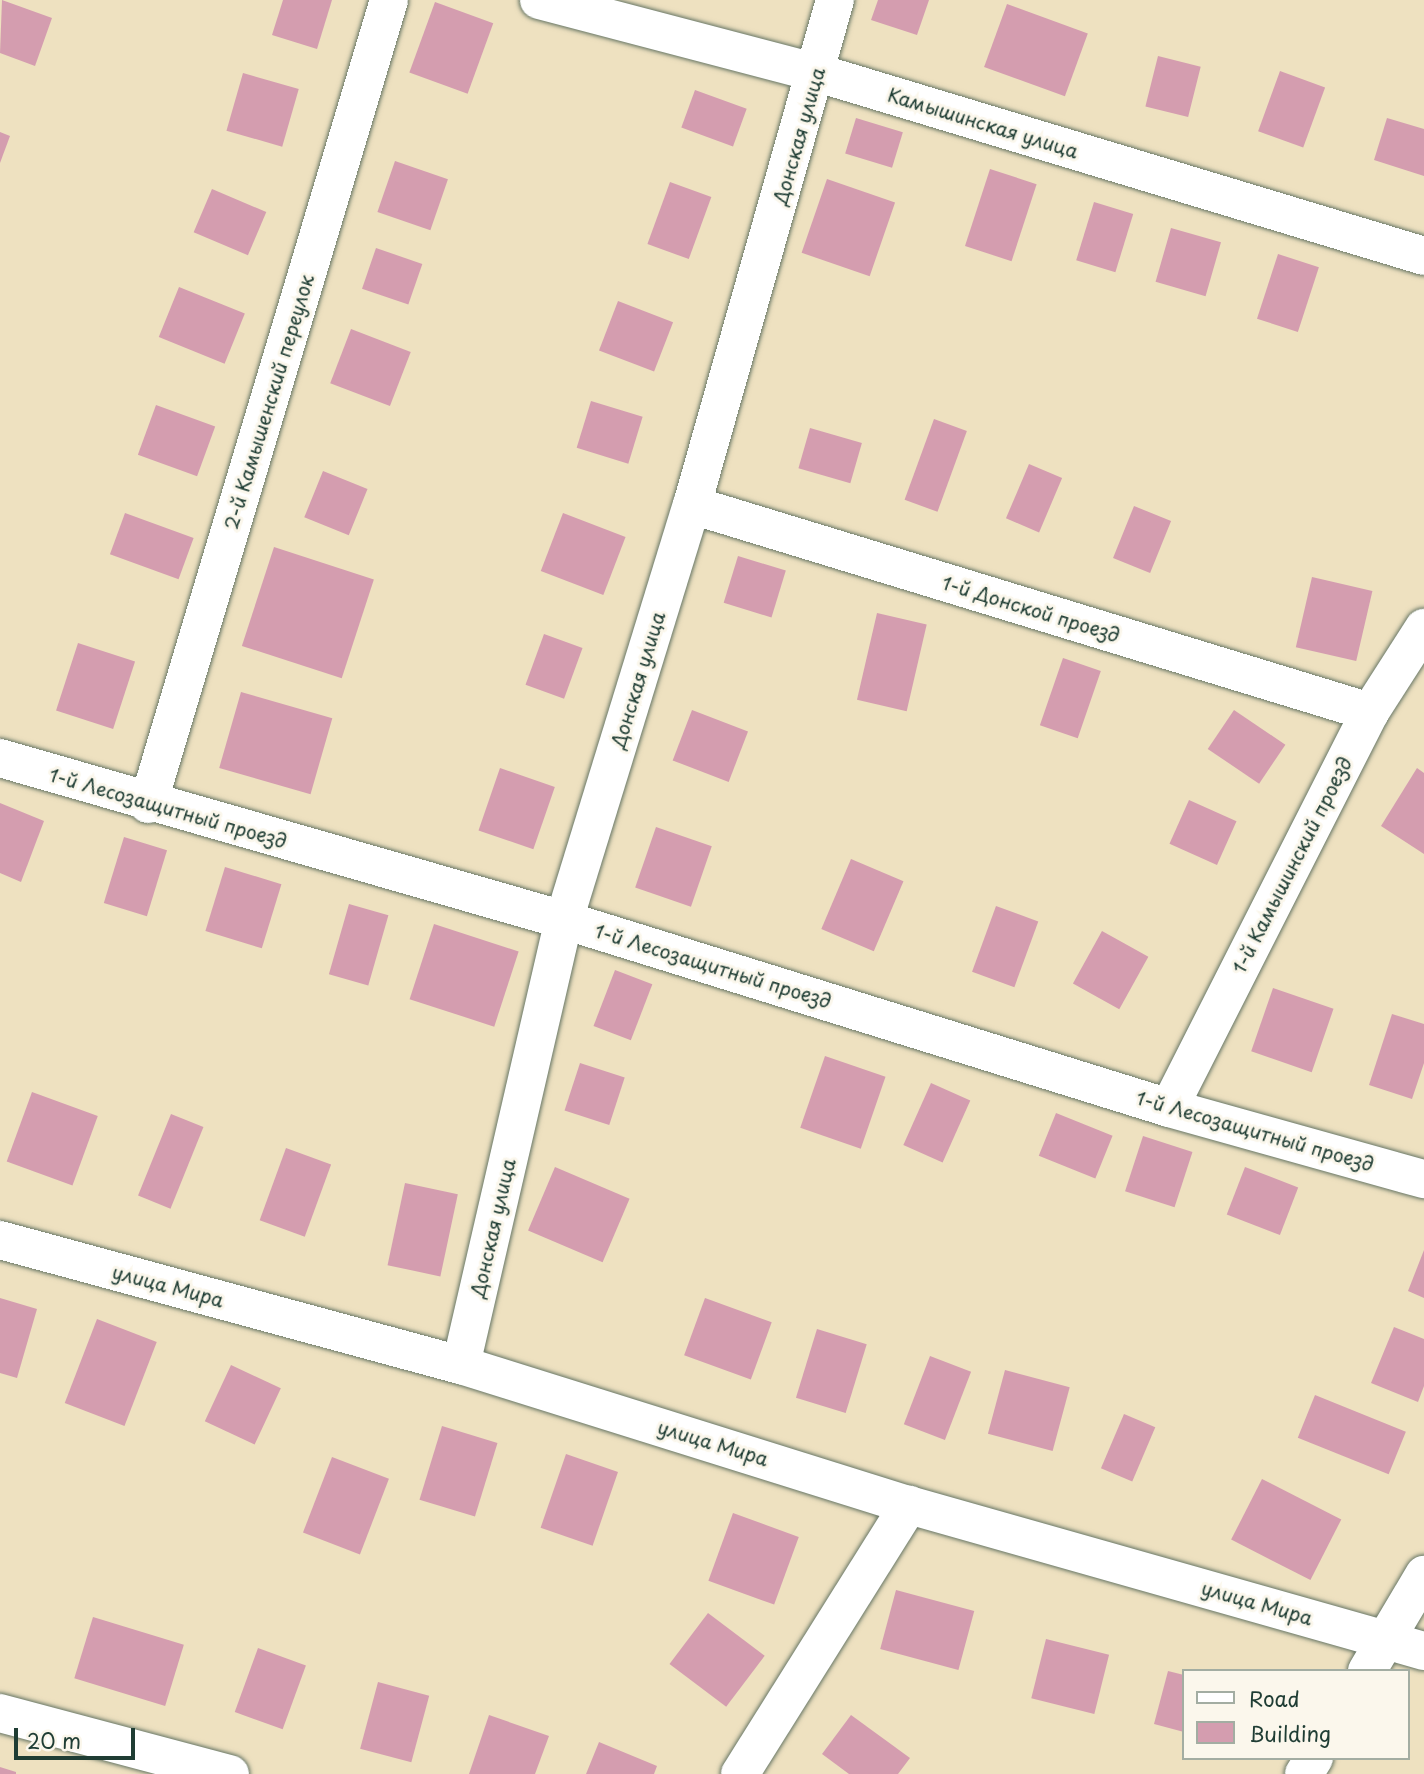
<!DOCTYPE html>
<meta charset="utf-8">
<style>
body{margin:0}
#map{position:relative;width:1424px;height:1774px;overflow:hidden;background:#eee1c0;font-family:"Playpen Sans",sans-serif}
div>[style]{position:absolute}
.building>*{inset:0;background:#d49daf;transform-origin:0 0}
.roads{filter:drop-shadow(0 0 2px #677665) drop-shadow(0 0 2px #677665)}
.minor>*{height:38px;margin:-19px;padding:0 19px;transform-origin:19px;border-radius:19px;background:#fff}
span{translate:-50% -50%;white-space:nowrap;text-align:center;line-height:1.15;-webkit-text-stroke:6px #fbf7ec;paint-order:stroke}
.street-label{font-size:19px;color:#1f3d34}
.legend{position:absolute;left:1182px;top:1669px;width:228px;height:91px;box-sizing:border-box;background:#fbf7ec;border:2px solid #a3ada2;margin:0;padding:9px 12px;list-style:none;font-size:21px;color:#1f3d34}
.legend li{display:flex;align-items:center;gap:14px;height:35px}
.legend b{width:35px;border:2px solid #a3ada2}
.scale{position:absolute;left:14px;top:1728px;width:121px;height:32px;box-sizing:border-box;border:4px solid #1f3d34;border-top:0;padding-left:9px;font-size:21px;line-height:24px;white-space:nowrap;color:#1f3d34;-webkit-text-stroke:5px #fbf7ec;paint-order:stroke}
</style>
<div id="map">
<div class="building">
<div style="clip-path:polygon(2px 0,52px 18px,35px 66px,0 53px)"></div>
<div style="clip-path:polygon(283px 0,332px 0,317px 49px,272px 35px)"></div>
<div style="clip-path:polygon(878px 0,929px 0,917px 35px,871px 20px)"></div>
<div style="left:435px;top:2px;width:62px;height:75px;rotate:20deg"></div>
<div style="left:1007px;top:4px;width:86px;height:67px;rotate:20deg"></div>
<div style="left:1158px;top:56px;width:44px;height:52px;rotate:14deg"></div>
<div style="left:1280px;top:71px;width:48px;height:64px;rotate:20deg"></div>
<div style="left:243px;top:73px;width:58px;height:60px;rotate:16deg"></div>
<div style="left:695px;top:90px;width:55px;height:40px;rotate:20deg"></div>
<div style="left:856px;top:118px;width:49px;height:37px;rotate:17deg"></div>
<div style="clip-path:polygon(1387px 118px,1424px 129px,1424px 176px,1374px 160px)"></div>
<div style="clip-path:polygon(0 132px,10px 136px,0 163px)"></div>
<div style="left:395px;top:161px;width:56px;height:54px;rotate:19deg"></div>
<div style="left:990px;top:169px;width:49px;height:81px;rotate:18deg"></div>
<div style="left:827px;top:179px;width:72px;height:78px;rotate:19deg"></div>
<div style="left:670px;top:182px;width:44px;height:66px;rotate:20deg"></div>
<div style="left:212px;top:189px;width:59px;height:47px;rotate:23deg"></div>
<div style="left:1094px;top:202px;width:41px;height:61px;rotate:17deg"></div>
<div style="left:1171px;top:228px;width:52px;height:56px;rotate:16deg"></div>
<div style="left:376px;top:248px;width:49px;height:43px;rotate:19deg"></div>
<div style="left:1278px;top:254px;width:43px;height:68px;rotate:18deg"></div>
<div style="left:179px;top:287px;width:71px;height:54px;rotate:22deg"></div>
<div style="left:618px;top:301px;width:59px;height:53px;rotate:21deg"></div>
<div style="left:351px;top:329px;width:64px;height:58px;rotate:21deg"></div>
<div style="left:591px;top:401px;width:54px;height:49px;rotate:17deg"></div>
<div style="left:156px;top:405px;width:63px;height:53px;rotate:20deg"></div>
<div style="left:934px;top:419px;width:35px;height:86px;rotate:20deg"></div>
<div style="left:810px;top:428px;width:54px;height:42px;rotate:16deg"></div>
<div style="left:1029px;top:464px;width:36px;height:59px;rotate:23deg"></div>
<div style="left:323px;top:471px;width:48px;height:50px;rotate:22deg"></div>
<div style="left:1134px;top:506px;width:40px;height:56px;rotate:22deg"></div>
<div style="left:125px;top:513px;width:73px;height:44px;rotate:20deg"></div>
<div style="left:563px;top:513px;width:67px;height:62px;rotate:21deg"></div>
<div style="left:274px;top:547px;width:105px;height:104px;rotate:18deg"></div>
<div style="left:738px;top:556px;width:50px;height:49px;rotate:17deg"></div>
<div style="left:1312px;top:577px;width:62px;height:72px;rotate:13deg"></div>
<div style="left:877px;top:613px;width:51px;height:89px;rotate:13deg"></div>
<div style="left:544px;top:634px;width:41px;height:54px;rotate:20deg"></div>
<div style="left:78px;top:643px;width:60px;height:71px;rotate:18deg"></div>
<div style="left:1063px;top:658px;width:40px;height:71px;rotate:19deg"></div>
<div style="left:241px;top:692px;width:95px;height:79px;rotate:16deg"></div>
<div style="left:692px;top:710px;width:60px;height:54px;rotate:21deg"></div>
<div style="left:1234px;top:710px;width:62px;height:47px;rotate:34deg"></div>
<div style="left:500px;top:768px;width:58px;height:66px;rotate:19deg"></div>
<div style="clip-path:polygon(1417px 768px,1424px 773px,1424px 854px,1381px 826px)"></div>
<div style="left:1189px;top:800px;width:52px;height:48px;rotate:24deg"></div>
<div style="clip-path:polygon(0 803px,44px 821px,21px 882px,0 873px)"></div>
<div style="left:656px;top:827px;width:59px;height:64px;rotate:19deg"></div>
<div style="left:124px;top:837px;width:45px;height:69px;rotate:17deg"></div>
<div style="left:851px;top:859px;width:57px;height:76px;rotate:23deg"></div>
<div style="left:225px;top:867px;width:59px;height:67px;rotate:17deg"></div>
<div style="left:349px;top:904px;width:41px;height:73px;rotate:16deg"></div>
<div style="left:996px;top:906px;width:45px;height:70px;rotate:20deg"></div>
<div style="left:434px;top:924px;width:89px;height:79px;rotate:18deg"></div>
<div style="left:1102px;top:931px;width:53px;height:60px;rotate:29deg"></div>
<div style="left:615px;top:970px;width:40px;height:60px;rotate:21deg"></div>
<div style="left:1273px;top:988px;width:64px;height:67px;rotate:19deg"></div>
<div style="clip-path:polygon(1392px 1014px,1424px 1024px,1424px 1063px,1412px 1099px,1369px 1085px)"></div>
<div style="left:825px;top:1056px;width:64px;height:76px;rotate:19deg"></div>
<div style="left:580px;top:1063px;width:47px;height:50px;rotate:18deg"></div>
<div style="left:931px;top:1083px;width:43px;height:68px;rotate:24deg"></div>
<div style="left:32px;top:1092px;width:70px;height:74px;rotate:20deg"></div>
<div style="left:1056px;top:1113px;width:61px;height:46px;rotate:22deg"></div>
<div style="left:171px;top:1114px;width:35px;height:88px;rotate:22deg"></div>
<div style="left:1143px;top:1136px;width:52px;height:58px;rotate:18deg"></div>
<div style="left:286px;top:1148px;width:48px;height:77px;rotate:20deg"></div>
<div style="left:555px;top:1167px;width:81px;height:69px;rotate:23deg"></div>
<div style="left:1245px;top:1167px;width:57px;height:51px;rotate:21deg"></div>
<div style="left:405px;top:1183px;width:54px;height:84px;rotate:12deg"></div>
<div style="clip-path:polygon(1424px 1250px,1424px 1298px,1408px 1291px)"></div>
<div style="clip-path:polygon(0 1298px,37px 1309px,17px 1378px,0 1373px)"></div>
<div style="left:705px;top:1298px;width:71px;height:61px;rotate:20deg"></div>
<div style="left:97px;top:1319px;width:64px;height:90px;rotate:21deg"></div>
<div style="clip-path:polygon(1394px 1327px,1424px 1339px,1424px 1386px,1418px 1402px,1371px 1383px)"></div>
<div style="left:817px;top:1329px;width:52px;height:72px;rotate:17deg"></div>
<div style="left:930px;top:1356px;width:44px;height:73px;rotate:21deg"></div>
<div style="left:231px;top:1365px;width:55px;height:62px;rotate:25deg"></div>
<div style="left:1005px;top:1370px;width:67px;height:66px;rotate:15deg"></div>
<div style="left:1315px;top:1395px;width:98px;height:46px;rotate:22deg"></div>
<div style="left:1124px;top:1414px;width:34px;height:59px;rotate:23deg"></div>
<div style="left:442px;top:1426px;width:58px;height:77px;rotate:17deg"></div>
<div style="left:566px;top:1454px;width:55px;height:78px;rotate:19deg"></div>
<div style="left:332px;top:1457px;width:61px;height:81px;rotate:21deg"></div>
<div style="left:1262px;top:1479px;width:89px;height:68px;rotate:27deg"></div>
<div style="left:733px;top:1513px;width:70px;height:72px;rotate:20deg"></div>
<div style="left:896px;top:1590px;width:81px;height:61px;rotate:15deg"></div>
<div style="left:708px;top:1613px;width:71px;height:64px;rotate:37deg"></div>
<div style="left:93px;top:1617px;width:95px;height:64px;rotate:17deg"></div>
<div style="left:1046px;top:1639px;width:65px;height:61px;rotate:14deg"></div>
<div style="left:258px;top:1648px;width:51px;height:68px;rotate:20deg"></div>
<div style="clip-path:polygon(1168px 1671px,1184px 1675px,1184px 1732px,1154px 1724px)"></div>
<div style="left:378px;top:1682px;width:53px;height:69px;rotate:15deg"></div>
<div style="clip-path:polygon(489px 1715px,549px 1736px,535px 1774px,469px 1774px)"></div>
<div style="clip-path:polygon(851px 1715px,910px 1758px,898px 1774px,849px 1774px,822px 1754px)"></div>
<div style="clip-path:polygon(599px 1742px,657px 1766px,654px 1774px,586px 1774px)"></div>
<div style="clip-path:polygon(0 1767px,16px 1772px,16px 1774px,0 1774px)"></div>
</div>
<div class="roads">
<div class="minor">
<div style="left:539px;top:0;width:288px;rotate:14.7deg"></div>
<div style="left:818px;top:73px;width:633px;rotate:16.8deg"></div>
<div style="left:692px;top:505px;width:709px;rotate:16.98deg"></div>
<div style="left:0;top:758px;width:587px;rotate:16.03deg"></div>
<div style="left:564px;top:920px;width:634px;rotate:17.26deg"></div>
<div style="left:1169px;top:1108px;width:265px;rotate:15.6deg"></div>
<div style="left:148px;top:804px;width:839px;rotate:-73.31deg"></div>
<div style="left:1169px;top:1108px;width:444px;rotate:-63.1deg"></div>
<div style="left:1370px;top:712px;width:100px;rotate:-57.3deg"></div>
<div style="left:0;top:1240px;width:478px;rotate:15.2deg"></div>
<div style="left:461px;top:1365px;width:469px;rotate:17.4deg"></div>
<div style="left:909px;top:1505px;width:535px;rotate:15.83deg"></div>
<div style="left:461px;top:1365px;width:457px;rotate:-77deg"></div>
<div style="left:564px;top:920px;width:434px;rotate:-72.9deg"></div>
<div style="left:692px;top:505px;width:525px;rotate:-74.19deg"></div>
<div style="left:1367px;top:1671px;width:112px;rotate:-59.3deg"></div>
<div style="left:0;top:1713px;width:238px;rotate:14.9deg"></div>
<div style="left:740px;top:1774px;width:318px;rotate:-57.9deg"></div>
<div style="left:1304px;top:1774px;width:19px;rotate:-58deg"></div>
</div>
</div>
<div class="street-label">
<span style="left:983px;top:123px;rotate:17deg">Камышинская улица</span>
<span style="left:799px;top:136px;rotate:-74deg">Донская улица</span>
<span style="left:269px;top:402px;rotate:-73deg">2-й Камышенский переулок</span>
<span style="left:1031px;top:609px;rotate:17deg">1-й Донской проезд</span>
<span style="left:638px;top:680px;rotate:-73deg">Донская улица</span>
<span style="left:168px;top:808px;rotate:16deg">1-й Лесозащитный проезд</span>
<span style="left:1292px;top:865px;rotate:-63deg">1-й Камышинский проезд</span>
<span style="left:713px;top:966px;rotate:17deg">1-й Лесозащитный проезд</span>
<span style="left:1255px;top:1131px;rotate:16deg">1-й Лесозащитный проезд</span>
<span style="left:493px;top:1228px;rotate:-77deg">Донская улица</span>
<span style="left:168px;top:1286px;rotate:15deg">улица Мира</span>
<span style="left:713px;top:1443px;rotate:17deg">улица Мира</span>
<span style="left:1257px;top:1603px;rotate:16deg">улица Мира</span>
</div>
<ul class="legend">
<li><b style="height:9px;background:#fff"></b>Road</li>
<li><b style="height:19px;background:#d49daf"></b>Building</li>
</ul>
<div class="scale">20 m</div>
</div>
